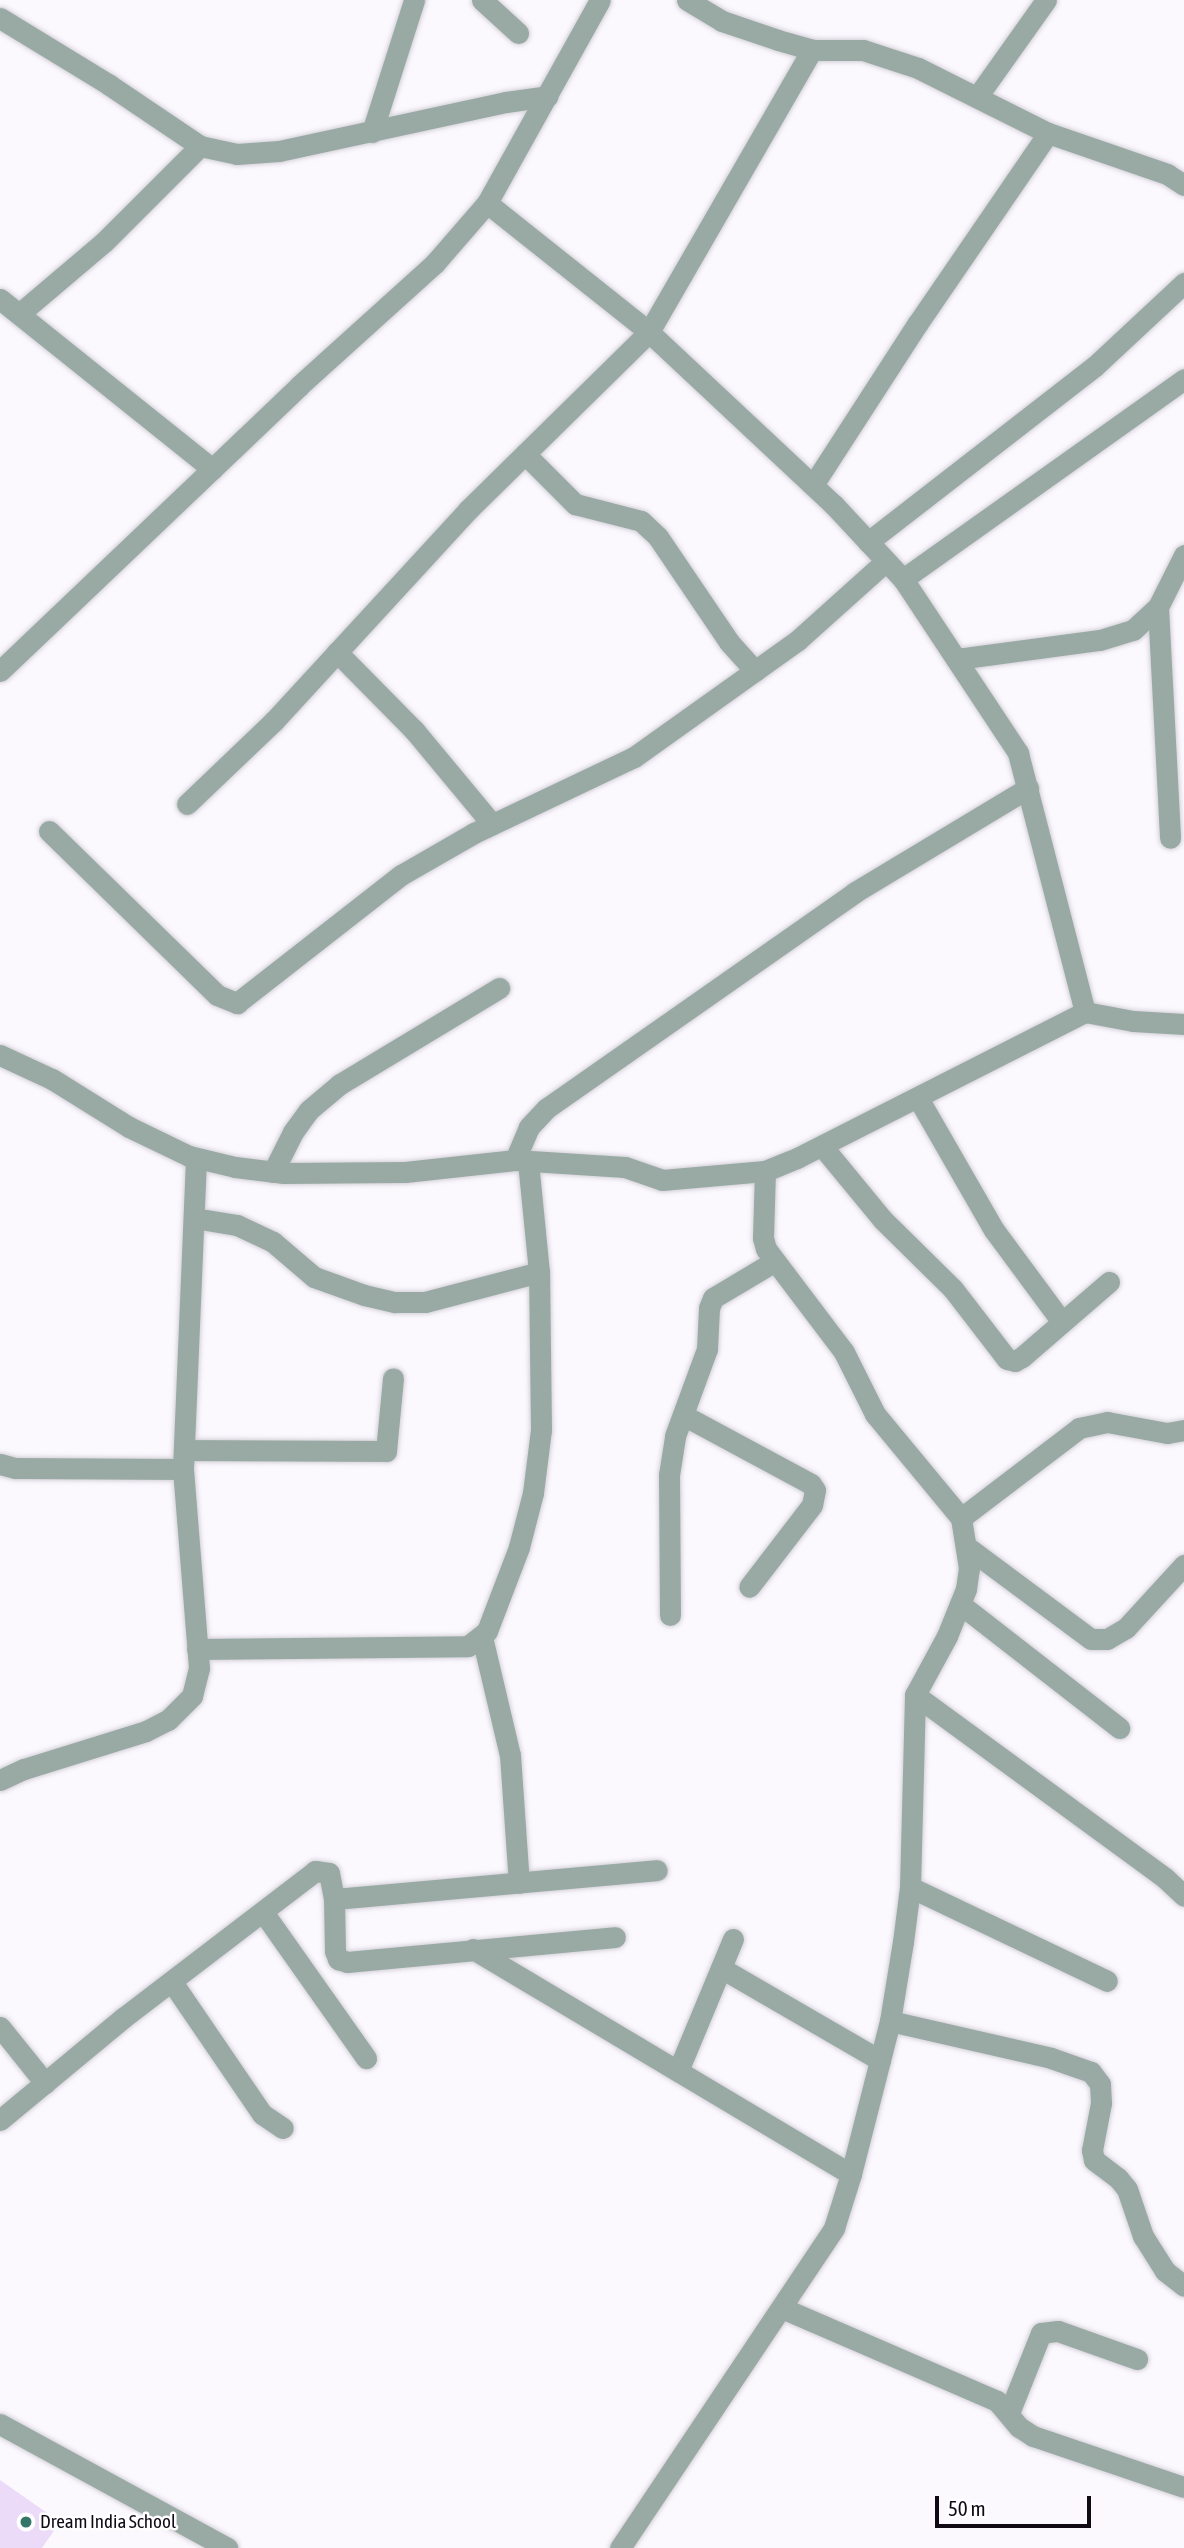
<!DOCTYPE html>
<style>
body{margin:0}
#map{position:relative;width:1184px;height:2548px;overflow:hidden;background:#fbf8fe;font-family:"Asap Condensed",sans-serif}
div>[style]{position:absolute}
.building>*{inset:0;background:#ecdaf9}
.roads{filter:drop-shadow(0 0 2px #d5d2d9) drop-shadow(0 0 2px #d5d2d9)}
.minor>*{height:21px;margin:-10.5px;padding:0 10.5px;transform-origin:10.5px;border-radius:10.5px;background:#99aaa5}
.dots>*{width:19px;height:19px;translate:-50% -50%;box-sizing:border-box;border:4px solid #fff;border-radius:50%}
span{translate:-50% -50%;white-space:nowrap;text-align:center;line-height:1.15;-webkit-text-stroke:5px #fff;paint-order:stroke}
.poi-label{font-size:19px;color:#100a14}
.left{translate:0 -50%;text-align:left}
.scale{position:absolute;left:935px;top:2496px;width:156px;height:32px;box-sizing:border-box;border:4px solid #100a14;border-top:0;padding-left:9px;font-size:21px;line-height:24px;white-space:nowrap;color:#100a14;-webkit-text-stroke:5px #fff;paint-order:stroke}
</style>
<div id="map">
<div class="building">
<div style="clip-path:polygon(0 2480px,60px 2522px,42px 2548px,0 2548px)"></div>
</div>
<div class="roads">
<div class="minor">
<div style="left:482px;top:0;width:49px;rotate:42.5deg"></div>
<div style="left:687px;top:0;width:41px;rotate:31deg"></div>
<div style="left:722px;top:21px;width:59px;rotate:18.7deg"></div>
<div style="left:778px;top:40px;width:35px;rotate:16deg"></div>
<div style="left:812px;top:50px;width:51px"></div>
<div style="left:863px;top:50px;width:58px;rotate:18.1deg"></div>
<div style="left:918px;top:68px;width:145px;rotate:26.6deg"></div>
<div style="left:1048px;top:133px;width:126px;rotate:19deg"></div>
<div style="left:1167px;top:174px;width:20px;rotate:33deg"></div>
<div style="left:0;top:18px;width:127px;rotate:31.4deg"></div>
<div style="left:108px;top:84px;width:111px;rotate:34deg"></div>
<div style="left:200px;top:146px;width:38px;rotate:12deg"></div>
<div style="left:237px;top:154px;width:42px;rotate:-4.1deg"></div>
<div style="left:279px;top:151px;width:232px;rotate:-12.2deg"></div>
<div style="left:506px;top:102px;width:42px;rotate:-8.1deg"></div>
<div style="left:977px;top:97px;width:119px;rotate:-54.6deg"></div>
<div style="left:372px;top:132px;width:139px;rotate:-72.3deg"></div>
<div style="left:487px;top:203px;width:207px;rotate:38.5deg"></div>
<div style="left:649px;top:332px;width:252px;rotate:43.1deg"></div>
<div style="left:833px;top:504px;width:103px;rotate:47deg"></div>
<div style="left:903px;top:579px;width:209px;rotate:56.5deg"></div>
<div style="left:1018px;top:753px;width:268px;rotate:75.5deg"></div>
<div style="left:0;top:299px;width:272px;rotate:38.7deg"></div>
<div style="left:19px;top:314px;width:111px;rotate:-40.3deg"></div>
<div style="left:104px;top:242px;width:136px;rotate:-45deg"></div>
<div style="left:525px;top:454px;width:71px;rotate:45deg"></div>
<div style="left:575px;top:504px;width:68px;rotate:14.4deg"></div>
<div style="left:641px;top:521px;width:23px;rotate:43deg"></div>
<div style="left:658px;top:537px;width:127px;rotate:55.9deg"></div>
<div style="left:729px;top:642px;width:39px;rotate:48deg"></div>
<div style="left:813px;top:485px;width:193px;rotate:-57.1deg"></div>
<div style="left:918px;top:323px;width:230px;rotate:-55.6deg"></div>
<div style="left:868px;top:542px;width:287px;rotate:-37.8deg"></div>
<div style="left:1095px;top:366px;width:122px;rotate:-43deg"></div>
<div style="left:903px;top:579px;width:345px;rotate:-35.4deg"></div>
<div style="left:1158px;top:607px;width:231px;rotate:87deg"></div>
<div style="left:337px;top:652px;width:110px;rotate:45.4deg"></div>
<div style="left:414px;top:730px;width:122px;rotate:50.3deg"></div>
<div style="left:957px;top:659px;width:144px;rotate:-7.6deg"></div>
<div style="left:1100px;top:640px;width:34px;rotate:-17deg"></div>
<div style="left:1133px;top:630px;width:34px;rotate:-43deg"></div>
<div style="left:1158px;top:607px;width:58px;rotate:-63.4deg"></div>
<div style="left:0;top:671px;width:414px;rotate:-43.6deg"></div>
<div style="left:300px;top:385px;width:182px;rotate:-42.1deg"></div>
<div style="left:435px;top:263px;width:79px;rotate:-49.1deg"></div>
<div style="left:487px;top:203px;width:232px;rotate:-60.9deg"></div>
<div style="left:187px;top:804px;width:120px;rotate:-43.7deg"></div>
<div style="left:274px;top:721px;width:287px;rotate:-47.4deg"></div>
<div style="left:468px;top:510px;width:254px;rotate:-44.5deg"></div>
<div style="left:649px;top:332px;width:326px;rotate:-60deg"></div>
<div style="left:49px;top:831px;width:235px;rotate:44.3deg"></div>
<div style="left:217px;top:995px;width:22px;rotate:22deg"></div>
<div style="left:237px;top:1003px;width:208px;rotate:-38deg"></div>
<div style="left:401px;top:875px;width:84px;rotate:-29.9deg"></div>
<div style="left:474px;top:833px;width:177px;rotate:-25.4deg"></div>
<div style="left:634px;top:757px;width:201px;rotate:-35.5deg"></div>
<div style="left:798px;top:640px;width:118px;rotate:-41.9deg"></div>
<div style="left:0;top:1055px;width:57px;rotate:24.8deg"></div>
<div style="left:52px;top:1079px;width:91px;rotate:31.9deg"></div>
<div style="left:129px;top:1127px;width:67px;rotate:25.8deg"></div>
<div style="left:189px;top:1156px;width:47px;rotate:13.4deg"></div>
<div style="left:235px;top:1167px;width:49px;rotate:7deg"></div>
<div style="left:284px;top:1173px;width:121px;rotate:-0.5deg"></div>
<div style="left:405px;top:1172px;width:111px;rotate:-6.2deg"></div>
<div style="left:515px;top:1160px;width:110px;rotate:3.6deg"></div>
<div style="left:625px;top:1167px;width:39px;rotate:19deg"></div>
<div style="left:662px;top:1180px;width:103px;rotate:-5deg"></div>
<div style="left:765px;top:1171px;width:35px;rotate:-22deg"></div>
<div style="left:797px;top:1158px;width:323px;rotate:-26.9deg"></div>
<div style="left:1085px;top:1012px;width:49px;rotate:10.6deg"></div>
<div style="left:1133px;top:1021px;width:51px;rotate:3.4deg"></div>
<div style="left:918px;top:1098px;width:152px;rotate:60.1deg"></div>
<div style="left:994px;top:1230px;width:114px;rotate:53.5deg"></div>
<div style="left:822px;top:1146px;width:96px;rotate:50.5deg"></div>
<div style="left:883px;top:1220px;width:98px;rotate:44.6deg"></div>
<div style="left:953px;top:1289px;width:88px;rotate:52.4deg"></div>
<div style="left:1007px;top:1359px;width:8px;rotate:14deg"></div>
<div style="left:1015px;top:1361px;width:8px;rotate:-30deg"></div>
<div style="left:1022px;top:1357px;width:115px;rotate:-40.8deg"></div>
<div style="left:515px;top:1160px;width:36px;rotate:-67deg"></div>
<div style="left:529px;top:1127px;width:26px;rotate:-47deg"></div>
<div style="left:547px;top:1108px;width:376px;rotate:-35deg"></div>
<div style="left:855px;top:892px;width:202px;rotate:-31deg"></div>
<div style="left:273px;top:1172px;width:45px;rotate:-63.4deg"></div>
<div style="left:293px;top:1132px;width:27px;rotate:-54deg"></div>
<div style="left:309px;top:1110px;width:40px;rotate:-40deg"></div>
<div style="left:340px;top:1084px;width:186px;rotate:-31.1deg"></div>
<div style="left:194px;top:1218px;width:44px;rotate:9.2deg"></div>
<div style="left:237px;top:1225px;width:40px;rotate:25deg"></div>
<div style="left:273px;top:1242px;width:54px;rotate:40.5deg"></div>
<div style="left:314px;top:1277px;width:53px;rotate:19.8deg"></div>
<div style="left:364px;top:1295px;width:32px;rotate:13deg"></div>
<div style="left:395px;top:1302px;width:30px"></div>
<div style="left:425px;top:1302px;width:118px;rotate:-14.7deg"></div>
<div style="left:683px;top:1415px;width:145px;rotate:28.3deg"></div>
<div style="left:811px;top:1484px;width:7px;rotate:56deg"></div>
<div style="left:815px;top:1490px;width:15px;rotate:101deg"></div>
<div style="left:812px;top:1505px;width:103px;rotate:127.5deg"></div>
<div style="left:184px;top:1450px;width:202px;rotate:0.3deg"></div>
<div style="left:386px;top:1451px;width:73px;rotate:-84.5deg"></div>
<div style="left:0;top:1464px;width:16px;rotate:15deg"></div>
<div style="left:15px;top:1468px;width:168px;rotate:0.3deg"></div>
<div style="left:183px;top:1469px;width:310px;rotate:-87.6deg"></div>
<div style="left:961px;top:1518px;width:148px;rotate:-37.3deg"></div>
<div style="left:1079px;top:1428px;width:29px;rotate:-12deg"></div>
<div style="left:1107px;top:1422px;width:61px;rotate:10.4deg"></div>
<div style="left:1167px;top:1433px;width:17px;rotate:-10deg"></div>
<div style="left:967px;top:1547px;width:154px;rotate:36.6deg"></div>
<div style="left:1091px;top:1639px;width:16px"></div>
<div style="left:1107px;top:1639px;width:22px;rotate:-30deg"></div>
<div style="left:1126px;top:1628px;width:86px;rotate:-47.4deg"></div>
<div style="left:960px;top:1604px;width:202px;rotate:37.9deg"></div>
<div style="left:670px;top:1615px;width:140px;rotate:-90.4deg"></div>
<div style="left:669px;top:1475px;width:39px;rotate:-81deg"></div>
<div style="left:675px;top:1436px;width:93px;rotate:-69.8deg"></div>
<div style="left:707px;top:1349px;width:41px;rotate:-87.2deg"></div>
<div style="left:709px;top:1308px;width:11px;rotate:-68deg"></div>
<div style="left:713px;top:1298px;width:72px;rotate:-30.8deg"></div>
<div style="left:482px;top:1637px;width:121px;rotate:76.7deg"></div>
<div style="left:510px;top:1755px;width:128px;rotate:86deg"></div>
<div style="left:197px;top:1649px;width:271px;rotate:-0.6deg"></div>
<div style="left:468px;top:1646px;width:24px;rotate:-38deg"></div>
<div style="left:487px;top:1631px;width:90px;rotate:-69.1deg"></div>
<div style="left:519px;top:1547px;width:56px;rotate:-75.5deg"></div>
<div style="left:533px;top:1493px;width:64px;rotate:-82.8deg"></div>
<div style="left:541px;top:1430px;width:158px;rotate:-90.7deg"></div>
<div style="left:539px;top:1272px;width:112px;rotate:-95.7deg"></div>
<div style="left:915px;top:1695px;width:310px;rotate:36.2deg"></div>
<div style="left:1165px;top:1878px;width:26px;rotate:43deg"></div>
<div style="left:0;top:1780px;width:26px;rotate:-25deg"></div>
<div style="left:24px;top:1769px;width:128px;rotate:-17.3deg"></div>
<div style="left:146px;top:1731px;width:25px;rotate:-27deg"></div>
<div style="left:168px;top:1720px;width:34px;rotate:-45deg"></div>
<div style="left:192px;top:1696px;width:29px;rotate:-76deg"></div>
<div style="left:199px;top:1668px;width:200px;rotate:-94.6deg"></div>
<div style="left:910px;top:1887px;width:218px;rotate:25.5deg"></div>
<div style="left:334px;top:1899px;width:52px;rotate:88.9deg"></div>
<div style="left:335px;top:1951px;width:9px;rotate:69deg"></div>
<div style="left:338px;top:1959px;width:9px;rotate:18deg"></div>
<div style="left:347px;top:1962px;width:269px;rotate:-5.3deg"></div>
<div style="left:263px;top:1912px;width:179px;rotate:54.8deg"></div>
<div style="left:473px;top:1949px;width:440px;rotate:30.8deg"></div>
<div style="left:721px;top:1968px;width:184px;rotate:30.1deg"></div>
<div style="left:172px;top:1982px;width:160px;rotate:55.7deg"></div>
<div style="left:262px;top:2114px;width:25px;rotate:34deg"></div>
<div style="left:890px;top:2021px;width:165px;rotate:12.9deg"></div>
<div style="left:1051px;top:2058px;width:42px;rotate:19.3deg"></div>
<div style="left:1091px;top:2072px;width:15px;rotate:53deg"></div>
<div style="left:1100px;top:2084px;width:19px;rotate:87deg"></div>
<div style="left:1101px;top:2103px;width:48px;rotate:100.8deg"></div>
<div style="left:1092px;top:2150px;width:10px;rotate:79deg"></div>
<div style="left:1094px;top:2160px;width:30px;rotate:37deg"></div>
<div style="left:1118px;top:2178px;width:14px;rotate:51deg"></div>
<div style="left:1127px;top:2189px;width:50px;rotate:71.2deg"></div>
<div style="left:1143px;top:2236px;width:41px;rotate:57.8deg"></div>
<div style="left:1165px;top:2271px;width:24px;rotate:38deg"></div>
<div style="left:0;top:2027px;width:72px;rotate:51.2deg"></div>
<div style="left:678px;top:2071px;width:143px;rotate:-67.4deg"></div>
<div style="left:0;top:2120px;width:160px;rotate:-39.7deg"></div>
<div style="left:123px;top:2018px;width:242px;rotate:-37.4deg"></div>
<div style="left:315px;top:1871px;width:14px;rotate:8deg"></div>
<div style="left:329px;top:1873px;width:26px;rotate:79deg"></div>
<div style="left:334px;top:1899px;width:324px;rotate:-5.1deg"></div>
<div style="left:782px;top:2308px;width:234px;rotate:23.4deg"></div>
<div style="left:997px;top:2401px;width:34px;rotate:50deg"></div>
<div style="left:1019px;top:2427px;width:17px;rotate:33deg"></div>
<div style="left:1033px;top:2436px;width:159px;rotate:18.7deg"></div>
<div style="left:1009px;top:2413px;width:86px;rotate:-68.2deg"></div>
<div style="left:1041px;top:2333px;width:17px;rotate:-7deg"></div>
<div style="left:1058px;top:2331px;width:84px;rotate:19.5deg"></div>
<div style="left:0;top:2424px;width:259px;rotate:28.6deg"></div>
<div style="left:620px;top:2548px;width:385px;rotate:-56.2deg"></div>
<div style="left:834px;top:2228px;width:57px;rotate:-72.5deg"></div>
<div style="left:851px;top:2174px;width:158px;rotate:-75.7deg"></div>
<div style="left:890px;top:2021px;width:80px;rotate:-80.7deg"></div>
<div style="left:903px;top:1942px;width:55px;rotate:-82.7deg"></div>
<div style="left:910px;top:1887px;width:192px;rotate:-88.5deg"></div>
<div style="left:915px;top:1695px;width:67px;rotate:-61.5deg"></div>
<div style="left:947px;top:1636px;width:51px;rotate:-68deg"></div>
<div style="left:966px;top:1589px;width:21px;rotate:-82deg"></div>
<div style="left:969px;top:1568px;width:51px;rotate:-99.1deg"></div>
<div style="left:961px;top:1518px;width:135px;rotate:-129.6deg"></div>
<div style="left:875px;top:1414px;width:69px;rotate:-116.6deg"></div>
<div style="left:844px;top:1352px;width:129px;rotate:-127.1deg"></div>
<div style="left:766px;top:1249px;width:11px;rotate:-105deg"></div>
<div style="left:763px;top:1238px;width:67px;rotate:-88.3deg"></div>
</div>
</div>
<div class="dots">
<div style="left:26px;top:2522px;background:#347667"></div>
</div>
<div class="poi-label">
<span class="left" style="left:40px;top:2522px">Dream India School</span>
</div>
<div class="scale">50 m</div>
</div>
